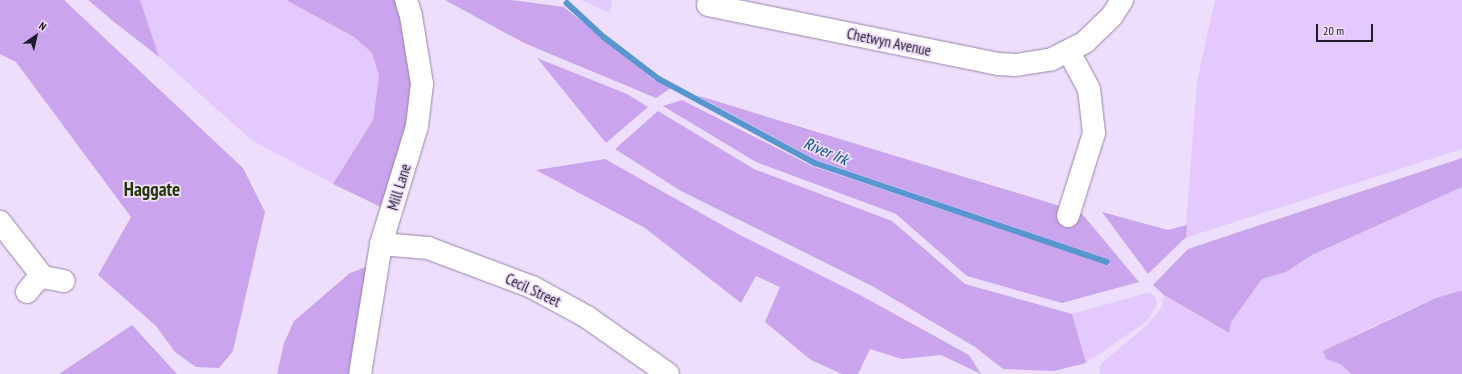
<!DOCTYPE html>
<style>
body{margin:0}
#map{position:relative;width:1462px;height:374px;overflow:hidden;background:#eedefd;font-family:"PT Sans Narrow",sans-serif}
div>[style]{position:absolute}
.green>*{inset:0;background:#e4c9ff}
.forest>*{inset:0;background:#caa4ec}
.stream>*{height:5.5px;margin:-2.75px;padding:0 2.75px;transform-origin:2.75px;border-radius:2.75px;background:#5796cf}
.roads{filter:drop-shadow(0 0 1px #9785a8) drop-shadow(0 0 1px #9785a8)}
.street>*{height:22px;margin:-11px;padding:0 11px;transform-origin:11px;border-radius:11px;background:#fff}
span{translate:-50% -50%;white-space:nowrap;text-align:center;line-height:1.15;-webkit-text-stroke:3.5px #eedefd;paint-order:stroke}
.street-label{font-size:15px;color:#201927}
.water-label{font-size:16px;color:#004c82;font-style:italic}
.district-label{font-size:19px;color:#253701;font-weight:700}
.north{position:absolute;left:16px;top:16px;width:40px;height:40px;-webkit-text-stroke:3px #eedefd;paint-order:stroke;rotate:34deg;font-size:11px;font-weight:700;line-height:16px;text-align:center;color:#201927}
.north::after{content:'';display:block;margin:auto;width:14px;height:18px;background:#201927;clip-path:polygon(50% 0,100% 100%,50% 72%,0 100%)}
.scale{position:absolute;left:1316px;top:24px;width:57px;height:18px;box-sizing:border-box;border:2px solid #201927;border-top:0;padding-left:5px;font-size:12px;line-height:14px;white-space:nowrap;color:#201927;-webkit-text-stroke:3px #eedefd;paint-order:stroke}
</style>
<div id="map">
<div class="green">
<div style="clip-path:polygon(140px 0,286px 0,354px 37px,372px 53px,379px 76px,373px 120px,333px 184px,250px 139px,159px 57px)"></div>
<div style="clip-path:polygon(581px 0,612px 0,610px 13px)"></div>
<div style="clip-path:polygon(1215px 0,1462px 0,1462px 149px,1185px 238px,1197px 81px)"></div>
<div style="clip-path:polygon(1462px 187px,1462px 291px,1436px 298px,1358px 333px,1326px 359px,1342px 365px,1351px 374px,1100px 374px,1099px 368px,1101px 364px,1147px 325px,1162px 307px,1164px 295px,1228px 333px,1231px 322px,1262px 279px,1286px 272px,1312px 255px)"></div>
<div style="clip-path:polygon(1150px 292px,1155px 296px,1157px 304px,1147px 321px,1086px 363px,1072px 314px)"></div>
</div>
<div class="forest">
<div style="clip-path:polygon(0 0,64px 0,243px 168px,265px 212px,233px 351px,219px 368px,196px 367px,175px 352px,156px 326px,98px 275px,131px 217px,16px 62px,0 54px)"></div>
<div style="clip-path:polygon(88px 0,140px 0,159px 57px,113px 21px)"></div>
<div style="clip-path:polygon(286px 0,400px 0,417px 79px,385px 209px,333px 184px,373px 120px,379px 76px,372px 53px,354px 37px)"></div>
<div style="clip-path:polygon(445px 0,511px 0,564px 7px,654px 80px,671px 88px,656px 98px,524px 43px)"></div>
<div style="clip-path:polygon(537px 58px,627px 94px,648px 107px,606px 143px)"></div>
<div style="clip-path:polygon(696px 95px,1073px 210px,1083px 215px,1139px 282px,1062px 303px,967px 276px,896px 214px,756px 162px,663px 106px,682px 100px,812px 166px,1110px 265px,1108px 259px,816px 160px)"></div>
<div style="clip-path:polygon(658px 111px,754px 169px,892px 221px,965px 284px,1072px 314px,1086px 363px,1054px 371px,1003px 369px,975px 347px,872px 286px,681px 191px,615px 149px)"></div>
<div style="clip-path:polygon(1462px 158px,1462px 187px,1312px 255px,1286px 272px,1262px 279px,1231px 322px,1229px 333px,1164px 295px,1153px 285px,1188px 249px)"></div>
<div style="clip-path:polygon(605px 159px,738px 234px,860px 295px,969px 355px,981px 374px,941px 355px,902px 359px,870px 349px,858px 374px,842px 374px,811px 360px,765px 322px,780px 287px,756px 276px,741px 303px,645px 228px,536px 170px)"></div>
<div style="clip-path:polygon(1102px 212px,1168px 230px,1187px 225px,1186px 237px,1148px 274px)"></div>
<div style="clip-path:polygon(374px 264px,356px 374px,277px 374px,284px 343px,294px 321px,350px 273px)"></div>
<div style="clip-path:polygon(1460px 291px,1462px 291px,1462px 374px,1351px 374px,1342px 365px,1326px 359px,1323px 351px,1436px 298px)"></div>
<div style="clip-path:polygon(132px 325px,177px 374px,59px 374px)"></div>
</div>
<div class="stream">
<div style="left:567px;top:3px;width:50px;rotate:42.6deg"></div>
<div style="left:604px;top:37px;width:69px;rotate:37.4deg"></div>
<div style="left:659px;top:79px;width:177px;rotate:28.3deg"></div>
<div style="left:815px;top:163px;width:308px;rotate:18.7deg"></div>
</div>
<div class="roads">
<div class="street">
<div style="left:708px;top:5px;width:296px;rotate:11.5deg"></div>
<div style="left:998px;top:64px;width:18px;rotate:3deg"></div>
<div style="left:1016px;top:65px;width:36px;rotate:-9deg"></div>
<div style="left:1052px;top:59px;width:37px;rotate:-27deg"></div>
<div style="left:1085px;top:42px;width:37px;rotate:-44deg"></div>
<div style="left:1112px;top:16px;width:19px;rotate:-58deg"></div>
<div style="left:1068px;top:216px;width:87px;rotate:-72.6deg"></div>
<div style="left:1094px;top:133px;width:44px;rotate:-96.5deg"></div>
<div style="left:1089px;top:89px;width:42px;rotate:-118.4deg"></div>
<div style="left:0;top:222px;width:70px;rotate:52deg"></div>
<div style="left:381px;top:244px;width:47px;rotate:4.9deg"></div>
<div style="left:428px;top:248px;width:111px;rotate:20.6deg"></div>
<div style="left:532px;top:287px;width:63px;rotate:28.6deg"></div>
<div style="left:587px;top:317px;width:99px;rotate:35.1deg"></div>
<div style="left:27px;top:292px;width:13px;rotate:-51deg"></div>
<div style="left:35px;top:282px;width:9px;rotate:-32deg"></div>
<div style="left:43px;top:277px;width:21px;rotate:11deg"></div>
<div style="left:360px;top:374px;width:132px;rotate:-80.8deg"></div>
<div style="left:381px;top:244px;width:123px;rotate:-73deg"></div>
<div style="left:417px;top:126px;width:42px;rotate:-83.2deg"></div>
<div style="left:422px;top:84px;width:69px;rotate:-99.2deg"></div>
<div style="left:411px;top:16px;width:17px;rotate:-107deg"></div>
</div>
</div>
<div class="street-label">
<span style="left:889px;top:42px;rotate:12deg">Chetwyn Avenue</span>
<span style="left:399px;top:187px;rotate:-73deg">Mill Lane</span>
<span style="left:533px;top:290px;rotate:25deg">Cecil Street</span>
</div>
<div class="water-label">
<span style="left:826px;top:151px;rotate:23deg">River Irk</span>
</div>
<div class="district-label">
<span style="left:152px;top:190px">Haggate</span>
</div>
<div class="north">N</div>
<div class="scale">20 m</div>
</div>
